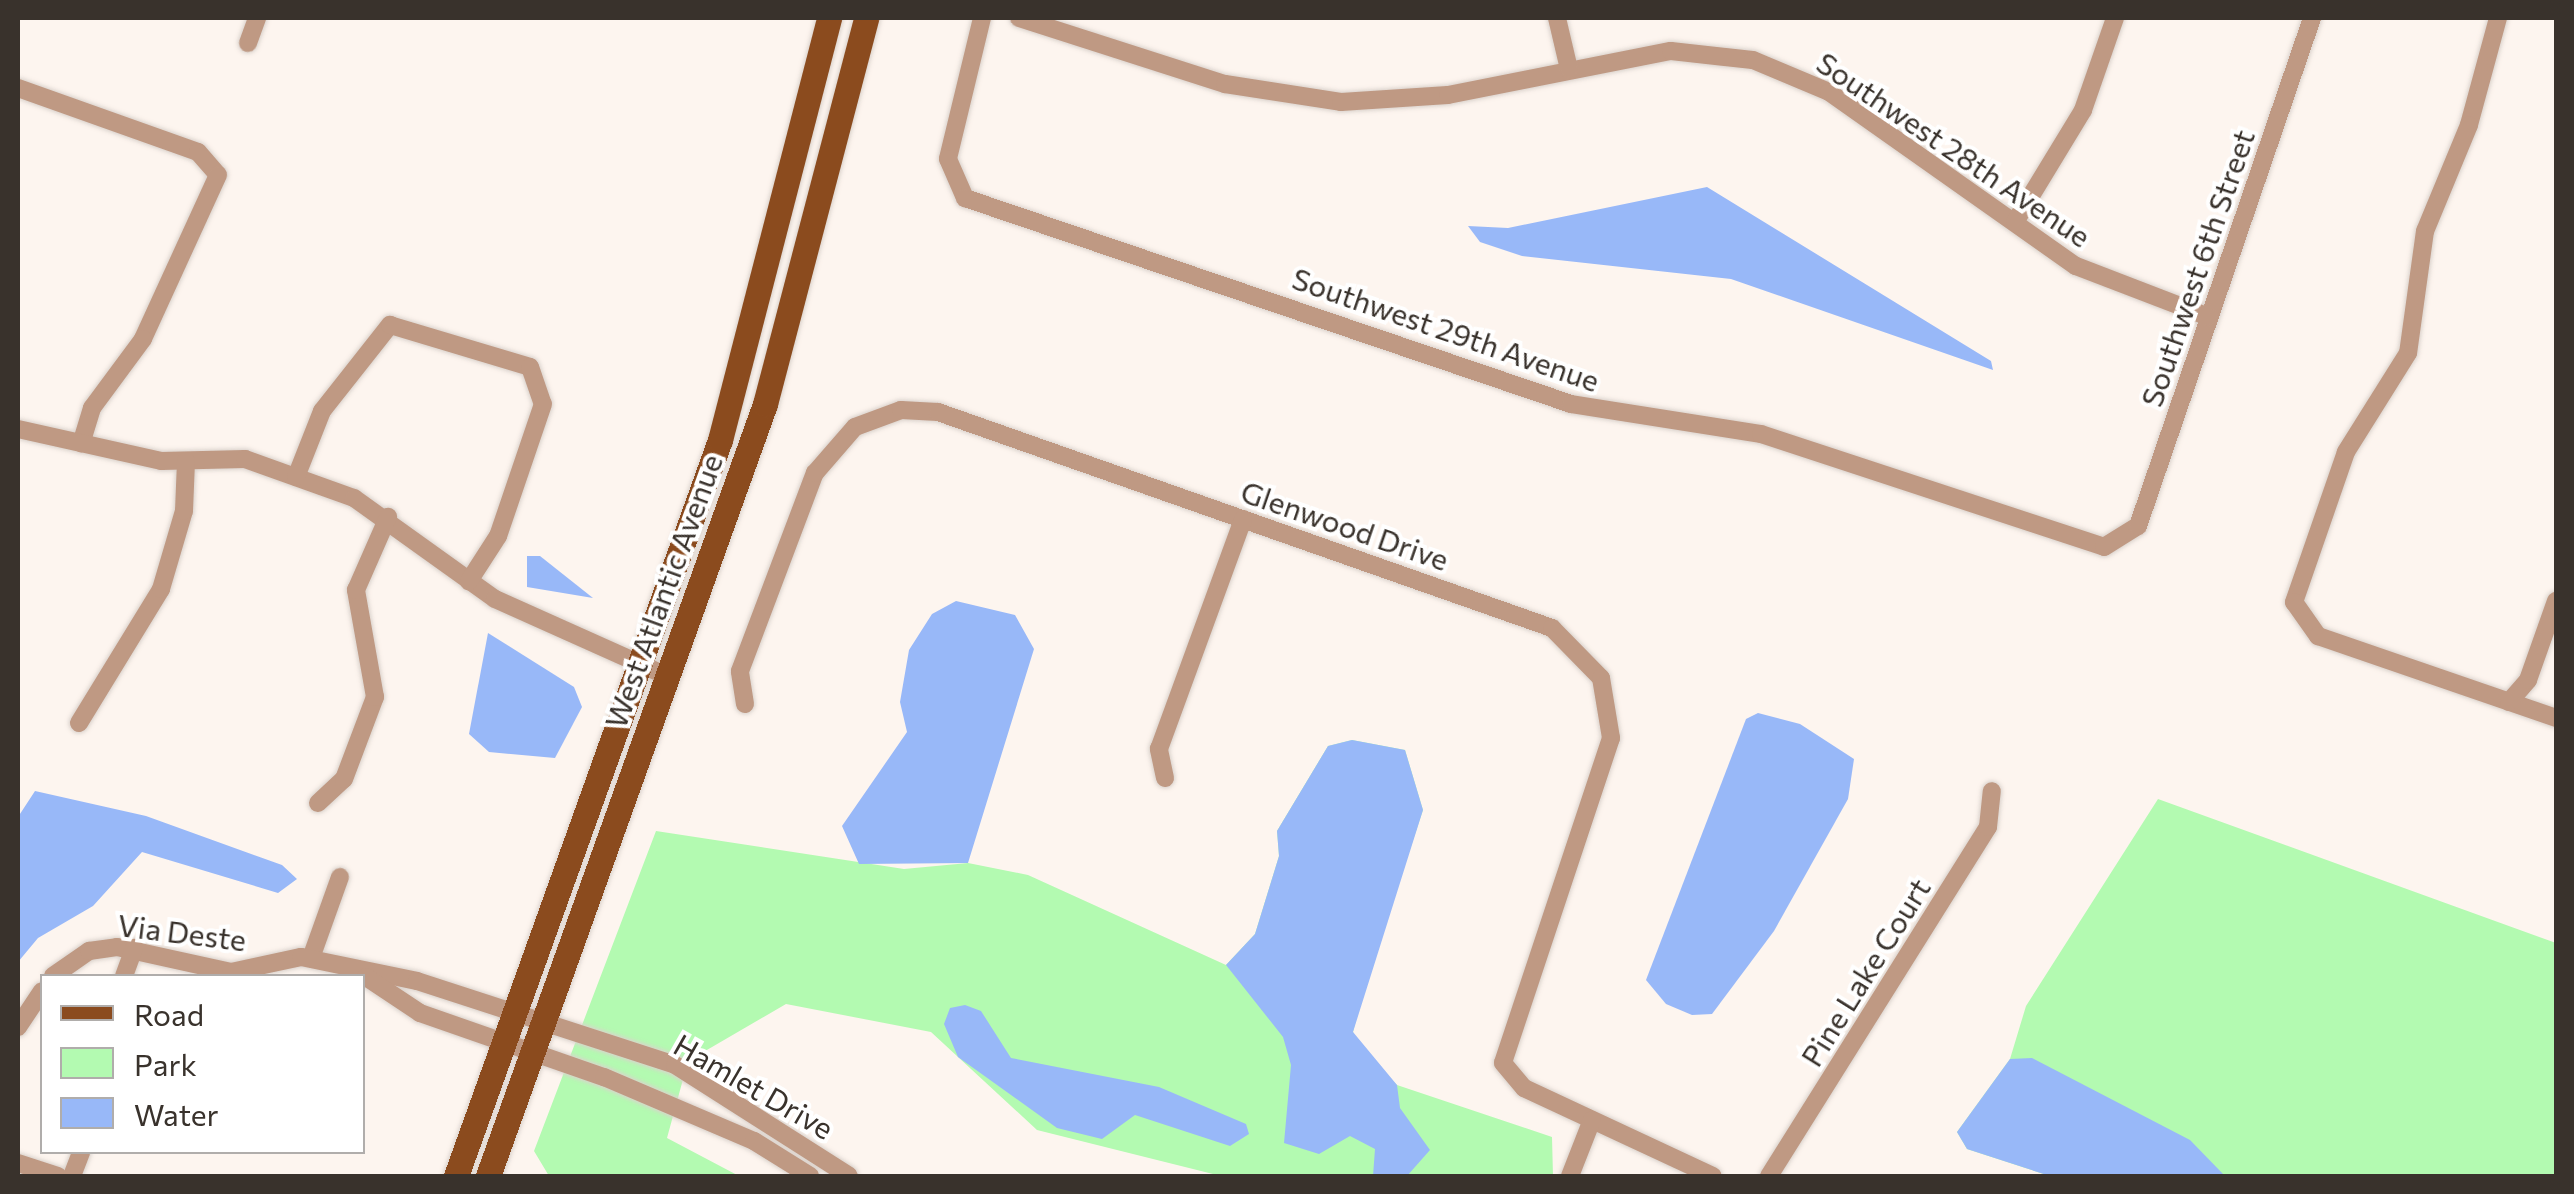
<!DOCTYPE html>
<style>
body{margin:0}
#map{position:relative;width:2574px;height:1194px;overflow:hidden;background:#fdf5ef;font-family:Commissioner,sans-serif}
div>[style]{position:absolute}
.green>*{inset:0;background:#b3fab1}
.water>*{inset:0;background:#98b8f8}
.roads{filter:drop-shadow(0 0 2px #dad2cc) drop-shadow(0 0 2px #dad2cc)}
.minor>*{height:18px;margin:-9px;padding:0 9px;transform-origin:9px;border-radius:9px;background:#bf9983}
.primary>*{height:25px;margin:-12.5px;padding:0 12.5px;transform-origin:12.5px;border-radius:12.5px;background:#8b4b1e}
span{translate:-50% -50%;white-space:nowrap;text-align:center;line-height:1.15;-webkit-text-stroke:8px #fff;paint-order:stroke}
.street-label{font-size:30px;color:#39322c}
.frame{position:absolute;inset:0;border:20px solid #39322c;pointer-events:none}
.legend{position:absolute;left:40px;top:974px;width:325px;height:180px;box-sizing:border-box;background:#fff;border:2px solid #b0adab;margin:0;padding:12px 18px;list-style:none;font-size:30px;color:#39322c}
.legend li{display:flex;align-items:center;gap:20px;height:50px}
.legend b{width:50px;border:2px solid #b0adab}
</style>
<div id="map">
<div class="green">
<div style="clip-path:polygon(1352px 740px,1405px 750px,1423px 810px,1364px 988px,1353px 1032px,1362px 1051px,1397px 1085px,1552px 1137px,1553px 1176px,1221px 1176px,1037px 1130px,931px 1032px,786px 1004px,688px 1061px,667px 1138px,739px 1176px,549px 1176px,534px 1151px,656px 831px,904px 869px,968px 863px,1028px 875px,1226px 965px,1255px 934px,1279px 856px,1277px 831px,1328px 746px)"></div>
<div style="clip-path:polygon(2158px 799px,2556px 943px,2556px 1176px,2050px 1176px,1967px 1149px,1957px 1132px,2010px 1059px,2026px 1006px)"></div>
</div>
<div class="water">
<div style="clip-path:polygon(1707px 187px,1991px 361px,1993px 370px,1731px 279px,1522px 256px,1480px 242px,1468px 226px,1508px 228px)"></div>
<div style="clip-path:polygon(527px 556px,540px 556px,593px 598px,527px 587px)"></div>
<div style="clip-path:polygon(956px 601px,1015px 615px,1034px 649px,968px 863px,859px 864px,842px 826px,907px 732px,900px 702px,909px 650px,932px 614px)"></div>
<div style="clip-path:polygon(488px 633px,574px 687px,582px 707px,555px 758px,489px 752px,469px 734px)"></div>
<div style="clip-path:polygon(1758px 713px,1800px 724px,1854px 759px,1848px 799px,1774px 931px,1712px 1014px,1692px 1015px,1666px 1004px,1646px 980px,1746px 719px)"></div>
<div style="clip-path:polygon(1352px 740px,1405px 750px,1423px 810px,1353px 1032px,1397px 1085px,1400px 1108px,1430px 1150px,1407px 1176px,1373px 1176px,1375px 1149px,1350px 1136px,1319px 1154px,1284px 1143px,1291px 1065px,1283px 1037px,1226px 965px,1255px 934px,1279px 856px,1277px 831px,1328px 746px)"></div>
<div style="clip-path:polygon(35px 791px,146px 816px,282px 865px,297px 879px,278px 893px,142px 852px,93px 906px,38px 938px,18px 962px,18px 817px)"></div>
<div style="clip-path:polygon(965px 1005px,981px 1011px,1011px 1058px,1159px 1087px,1246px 1124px,1249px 1134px,1230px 1146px,1135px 1115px,1102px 1139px,1057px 1128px,958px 1057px,944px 1024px,950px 1008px)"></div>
<div style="clip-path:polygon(2032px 1058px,2190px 1140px,2225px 1176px,2050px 1176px,1967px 1149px,1957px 1132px,2010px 1059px)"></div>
</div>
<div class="roads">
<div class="minor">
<div style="left:982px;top:18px;width:145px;rotate:103.6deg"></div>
<div style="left:948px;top:159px;width:43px;rotate:66.4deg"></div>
<div style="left:965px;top:198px;width:640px;rotate:18.77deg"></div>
<div style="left:1571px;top:404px;width:192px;rotate:9deg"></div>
<div style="left:1761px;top:434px;width:361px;rotate:18.2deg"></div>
<div style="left:2104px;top:547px;width:40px;rotate:-32deg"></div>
<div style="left:2138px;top:526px;width:537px;rotate:-71.09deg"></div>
<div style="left:1019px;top:18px;width:216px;rotate:17.8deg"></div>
<div style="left:1225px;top:84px;width:117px;rotate:8.8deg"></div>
<div style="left:1341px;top:102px;width:107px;rotate:-3.7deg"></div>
<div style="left:1448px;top:95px;width:227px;rotate:-11.2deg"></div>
<div style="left:1671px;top:51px;width:82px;rotate:6.3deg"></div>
<div style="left:1753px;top:60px;width:82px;rotate:22.8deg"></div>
<div style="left:1829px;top:92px;width:302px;rotate:35.2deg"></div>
<div style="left:2076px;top:266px;width:142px;rotate:21deg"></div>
<div style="left:1557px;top:18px;width:52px;rotate:76.8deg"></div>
<div style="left:2498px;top:18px;width:111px;rotate:105.2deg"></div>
<div style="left:2469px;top:125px;width:115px;rotate:112.5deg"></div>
<div style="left:2425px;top:231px;width:123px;rotate:97.9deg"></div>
<div style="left:2408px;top:353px;width:117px;rotate:122.1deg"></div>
<div style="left:2346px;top:452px;width:159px;rotate:109.1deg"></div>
<div style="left:2294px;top:602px;width:42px;rotate:54.8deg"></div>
<div style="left:2318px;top:636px;width:252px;rotate:19deg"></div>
<div style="left:248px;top:43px;width:27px;rotate:-70deg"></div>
<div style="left:18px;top:88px;width:191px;rotate:19.6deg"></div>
<div style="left:198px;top:152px;width:30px;rotate:49deg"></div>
<div style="left:218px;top:175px;width:180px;rotate:114.6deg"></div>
<div style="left:143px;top:339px;width:86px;rotate:126.5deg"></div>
<div style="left:92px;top:408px;width:37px;rotate:107deg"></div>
<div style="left:2015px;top:222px;width:131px;rotate:-58.7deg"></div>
<div style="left:2083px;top:110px;width:97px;rotate:-70.8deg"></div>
<div style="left:18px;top:429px;width:147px;rotate:12.6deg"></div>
<div style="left:161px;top:461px;width:84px;rotate:-1.4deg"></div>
<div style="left:245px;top:459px;width:116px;rotate:19.7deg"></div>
<div style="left:354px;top:498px;width:173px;rotate:35.6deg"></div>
<div style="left:495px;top:599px;width:188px;rotate:24.1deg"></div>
<div style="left:296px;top:477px;width:71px;rotate:-68.5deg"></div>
<div style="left:322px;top:411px;width:110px;rotate:-51.7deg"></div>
<div style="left:390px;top:325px;width:146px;rotate:16.7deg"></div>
<div style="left:530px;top:367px;width:39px;rotate:71deg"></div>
<div style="left:543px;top:404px;width:139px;rotate:108.8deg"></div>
<div style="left:498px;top:536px;width:54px;rotate:122.8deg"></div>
<div style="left:2509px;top:702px;width:29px;rotate:-49deg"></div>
<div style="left:2528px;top:680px;width:84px;rotate:-70.5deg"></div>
<div style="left:745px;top:704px;width:33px;rotate:-99deg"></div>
<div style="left:740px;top:671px;width:212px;rotate:-69.3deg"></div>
<div style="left:815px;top:473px;width:61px;rotate:-49deg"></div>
<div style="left:855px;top:427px;width:49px;rotate:-20.3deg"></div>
<div style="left:901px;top:410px;width:37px;rotate:3deg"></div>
<div style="left:938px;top:412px;width:651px;rotate:19.38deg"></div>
<div style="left:1552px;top:628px;width:70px;rotate:45.6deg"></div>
<div style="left:1601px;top:678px;width:61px;rotate:80.5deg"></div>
<div style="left:1611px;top:738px;width:342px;rotate:108.4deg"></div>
<div style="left:1503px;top:1063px;width:33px;rotate:50deg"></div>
<div style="left:1524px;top:1088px;width:208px;rotate:25deg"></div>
<div style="left:79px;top:723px;width:157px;rotate:-58.5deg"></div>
<div style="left:161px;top:589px;width:81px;rotate:-73.6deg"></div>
<div style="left:184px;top:511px;width:50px;rotate:-87.7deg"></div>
<div style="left:1165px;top:778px;width:30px;rotate:-102deg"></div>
<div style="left:1159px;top:749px;width:245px;rotate:-69.9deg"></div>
<div style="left:318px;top:803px;width:35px;rotate:-43deg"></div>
<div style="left:344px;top:779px;width:88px;rotate:-69.3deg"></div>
<div style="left:375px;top:697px;width:109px;rotate:-100.1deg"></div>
<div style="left:356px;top:590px;width:80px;rotate:-66.3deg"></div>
<div style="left:311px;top:958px;width:86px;rotate:-70.3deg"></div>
<div style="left:53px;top:976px;width:44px;rotate:-34.8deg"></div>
<div style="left:89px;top:951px;width:28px;rotate:-8deg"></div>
<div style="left:117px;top:947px;width:117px;rotate:12.4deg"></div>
<div style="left:231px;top:972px;width:72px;rotate:-12.1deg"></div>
<div style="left:301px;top:957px;width:118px;rotate:11.7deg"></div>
<div style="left:417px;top:981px;width:271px;rotate:18deg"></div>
<div style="left:675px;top:1065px;width:206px;rotate:32.5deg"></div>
<div style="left:124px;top:976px;width:30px;rotate:-70deg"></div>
<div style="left:366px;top:977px;width:65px;rotate:33.7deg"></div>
<div style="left:420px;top:1013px;width:195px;rotate:19.2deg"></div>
<div style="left:604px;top:1077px;width:163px;rotate:23.1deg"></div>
<div style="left:754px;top:1141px;width:66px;rotate:32deg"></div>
<div style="left:18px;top:1027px;width:43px;rotate:-56.3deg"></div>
<div style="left:18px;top:1163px;width:42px;rotate:18deg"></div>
<div style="left:72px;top:1176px;width:26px;rotate:-69deg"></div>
<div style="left:1570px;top:1176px;width:60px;rotate:-68.6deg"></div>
<div style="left:1769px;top:1176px;width:412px;rotate:-57.9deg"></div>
<div style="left:1988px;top:827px;width:36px;rotate:-84deg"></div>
</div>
<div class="primary">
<div style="left:456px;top:1176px;width:782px;rotate:-70.27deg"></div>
<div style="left:720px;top:440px;width:436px;rotate:-75.5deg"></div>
<div style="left:488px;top:1176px;width:820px;rotate:-70.26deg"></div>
<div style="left:765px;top:404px;width:399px;rotate:-75.3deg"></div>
</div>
</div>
<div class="street-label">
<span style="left:1954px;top:149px;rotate:34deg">Southwest 28th Avenue</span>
<span style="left:2197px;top:268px;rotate:-71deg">Southwest 6th Street</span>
<span style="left:1446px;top:329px;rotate:19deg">Southwest 29th Avenue</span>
<span style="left:1345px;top:525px;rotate:19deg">Glenwood Drive</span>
<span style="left:663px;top:591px;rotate:-70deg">West Atlantic Avenue</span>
<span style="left:182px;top:932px;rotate:7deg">Via Deste</span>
<span style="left:1865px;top:972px;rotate:-58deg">Pine Lake Court</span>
<span style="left:754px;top:1086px;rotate:30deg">Hamlet Drive</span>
</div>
<div class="frame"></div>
<ul class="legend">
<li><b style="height:12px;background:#8b4b1e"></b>Road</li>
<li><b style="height:28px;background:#b3fab1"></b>Park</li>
<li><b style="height:28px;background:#98b8f8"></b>Water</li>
</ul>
</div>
